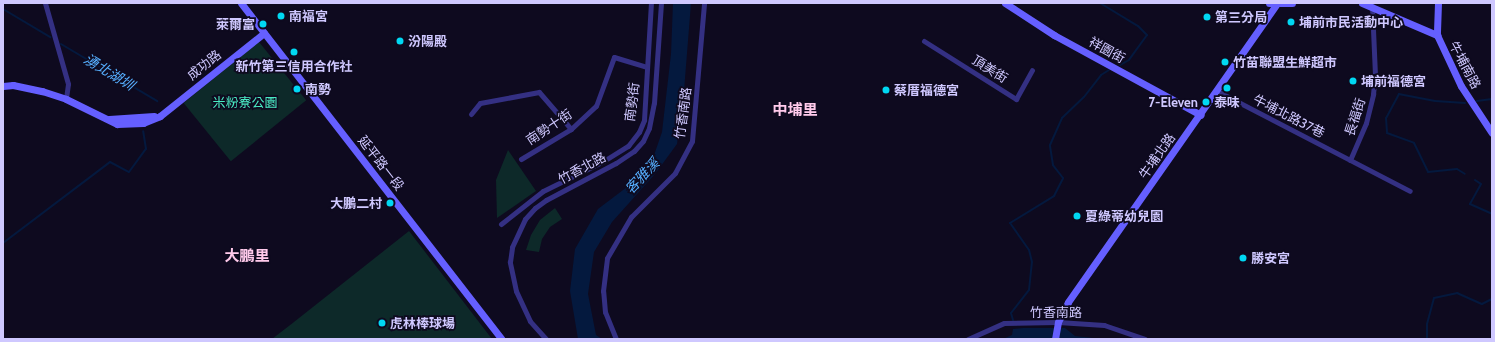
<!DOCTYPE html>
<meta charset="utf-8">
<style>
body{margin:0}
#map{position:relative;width:1495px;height:342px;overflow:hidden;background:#0e0a1f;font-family:Cabin,"Noto Sans TC",sans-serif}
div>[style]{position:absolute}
.green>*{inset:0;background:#0d2929;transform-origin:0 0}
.water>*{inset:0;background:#04193e}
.stream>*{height:2px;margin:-1px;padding:0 1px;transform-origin:1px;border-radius:1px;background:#04193e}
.street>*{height:5px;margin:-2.5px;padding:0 2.5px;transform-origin:2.5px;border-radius:2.5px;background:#343083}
.secondary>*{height:7px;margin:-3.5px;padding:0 3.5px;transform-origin:3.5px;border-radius:3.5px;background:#655fff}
.dots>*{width:11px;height:11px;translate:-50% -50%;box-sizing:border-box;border:2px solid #0e0a1f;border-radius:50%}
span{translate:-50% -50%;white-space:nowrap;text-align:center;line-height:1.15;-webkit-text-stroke:3.5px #0e0a1f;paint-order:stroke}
.poi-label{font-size:13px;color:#cfc8ff;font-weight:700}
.left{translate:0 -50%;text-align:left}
.right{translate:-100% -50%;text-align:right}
.street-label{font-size:13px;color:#cfc8ff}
.park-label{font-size:13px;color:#49eac3}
.water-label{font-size:14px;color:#56afff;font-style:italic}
.quarter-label{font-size:15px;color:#ffcaeb;font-weight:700}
.frame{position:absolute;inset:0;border:4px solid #cfc8ff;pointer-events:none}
</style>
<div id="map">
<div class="green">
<div style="left:259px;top:42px;width:75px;height:97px;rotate:51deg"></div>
<div style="clip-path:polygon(508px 150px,536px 191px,497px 218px,496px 180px)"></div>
<div style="clip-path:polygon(555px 208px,562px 219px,550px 227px,542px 239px,539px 252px,526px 250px,531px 235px,540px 220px)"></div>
<div style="clip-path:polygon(409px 231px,492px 339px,272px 339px,294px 322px)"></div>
</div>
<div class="water">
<div style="clip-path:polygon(673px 3px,691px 3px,684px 91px,677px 144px,655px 174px,612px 222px,594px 252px,588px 294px,596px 335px,602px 339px,578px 339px,570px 291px,575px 249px,598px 209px,631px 184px,652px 161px,662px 132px,671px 54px)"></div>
<div style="clip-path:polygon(1023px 328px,1065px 328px,1075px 336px,1103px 339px,1003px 339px,1012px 335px,1013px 329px)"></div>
</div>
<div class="stream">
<div style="left:1100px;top:3px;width:44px;rotate:31.2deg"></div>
<div style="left:1138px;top:26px;width:13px;rotate:45deg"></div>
<div style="left:1147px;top:35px;width:31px;rotate:126deg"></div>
<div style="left:1129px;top:60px;width:10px;rotate:151deg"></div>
<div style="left:3px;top:9px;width:55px;rotate:30.8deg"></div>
<div style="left:61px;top:44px;width:112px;rotate:30.7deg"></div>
<div style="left:1477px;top:101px;width:15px;rotate:-8deg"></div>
<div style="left:1465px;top:103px;width:30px;rotate:-176deg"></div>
<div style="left:1435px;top:101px;width:37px;rotate:-169deg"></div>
<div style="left:1399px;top:94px;width:27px;rotate:118deg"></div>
<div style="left:1386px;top:118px;width:15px;rotate:86deg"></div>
<div style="left:1387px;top:133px;width:29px;rotate:20deg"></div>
<div style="left:1414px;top:143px;width:32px;rotate:64deg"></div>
<div style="left:1428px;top:172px;width:29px;rotate:-6deg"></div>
<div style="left:1457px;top:169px;width:9px;rotate:32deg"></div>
<div style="left:1475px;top:180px;width:7px;rotate:34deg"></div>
<div style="left:1481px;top:184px;width:23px;rotate:119deg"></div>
<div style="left:1470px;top:204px;width:24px;rotate:24deg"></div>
<div style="left:3px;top:243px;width:134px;rotate:-37.1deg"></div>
<div style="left:110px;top:162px;width:21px;rotate:28deg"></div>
<div style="left:129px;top:172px;width:29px;rotate:-54deg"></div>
<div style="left:146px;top:149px;width:18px;rotate:-99deg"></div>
<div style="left:1013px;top:320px;width:7px;rotate:-106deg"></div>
<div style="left:1011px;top:313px;width:29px;rotate:-52deg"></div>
<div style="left:1029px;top:290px;width:28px;rotate:-84deg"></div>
<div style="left:1032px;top:262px;width:12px;rotate:-104deg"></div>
<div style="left:1029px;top:250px;width:33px;rotate:-125deg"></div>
<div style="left:1010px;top:223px;width:52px;rotate:-31.5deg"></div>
<div style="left:1054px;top:196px;width:20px;rotate:-63deg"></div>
<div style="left:1063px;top:178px;width:16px;rotate:-128deg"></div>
<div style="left:1053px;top:165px;width:20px;rotate:-99deg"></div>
<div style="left:1050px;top:145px;width:30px;rotate:-66deg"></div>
<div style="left:1062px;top:118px;width:30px;rotate:-44deg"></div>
<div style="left:1084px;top:97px;width:28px;rotate:-52deg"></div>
<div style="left:1101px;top:75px;width:9px;rotate:-32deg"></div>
<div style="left:1427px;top:339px;width:15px;rotate:-90deg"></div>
<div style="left:1427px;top:324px;width:27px;rotate:-75deg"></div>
<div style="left:1434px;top:298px;width:24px;rotate:-12deg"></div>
<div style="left:1457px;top:293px;width:27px;rotate:24deg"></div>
<div style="left:1482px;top:304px;width:11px;rotate:-27deg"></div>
</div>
<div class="street">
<div style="left:45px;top:3px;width:84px;rotate:74.1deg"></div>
<div style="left:68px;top:84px;width:15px;rotate:98deg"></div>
<div style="left:924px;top:41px;width:109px;rotate:32.2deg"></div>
<div style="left:1016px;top:99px;width:33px;rotate:-61deg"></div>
<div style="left:1217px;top:91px;width:217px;rotate:27.4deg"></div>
<div style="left:471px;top:114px;width:14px;rotate:-51deg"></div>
<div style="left:480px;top:103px;width:60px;rotate:-10.6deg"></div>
<div style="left:539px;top:92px;width:49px;rotate:49.1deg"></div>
<div style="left:521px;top:159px;width:58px;rotate:-31deg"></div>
<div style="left:571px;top:129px;width:34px;rotate:-43deg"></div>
<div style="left:596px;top:106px;width:52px;rotate:-69.8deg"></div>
<div style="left:614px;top:57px;width:34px;rotate:17deg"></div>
<div style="left:1350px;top:160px;width:40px;rotate:-66.6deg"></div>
<div style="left:1366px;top:123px;width:30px;rotate:-76deg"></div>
<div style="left:1373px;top:94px;width:19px;rotate:-84deg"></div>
<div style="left:1375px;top:75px;width:69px;rotate:-92.5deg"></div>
<div style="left:501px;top:224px;width:53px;rotate:-38.2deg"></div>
<div style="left:543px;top:191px;width:66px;rotate:-26.2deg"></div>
<div style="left:602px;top:162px;width:31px;rotate:-32deg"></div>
<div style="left:628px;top:146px;width:18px;rotate:-52deg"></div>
<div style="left:639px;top:132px;width:13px;rotate:-67deg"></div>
<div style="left:644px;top:120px;width:117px;rotate:-86.6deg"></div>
<div style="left:546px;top:339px;width:24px;rotate:-132deg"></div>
<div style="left:530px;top:321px;width:33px;rotate:-115deg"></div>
<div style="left:516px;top:291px;width:30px;rotate:-102deg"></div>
<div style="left:510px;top:262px;width:15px;rotate:-82deg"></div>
<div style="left:512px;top:247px;width:31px;rotate:-65deg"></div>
<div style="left:525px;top:219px;width:15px;rotate:-48deg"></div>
<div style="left:535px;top:208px;width:14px;rotate:-36deg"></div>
<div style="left:546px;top:200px;width:79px;rotate:-27.9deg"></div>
<div style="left:616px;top:163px;width:22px;rotate:-34deg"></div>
<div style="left:634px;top:151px;width:13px;rotate:-48deg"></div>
<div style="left:643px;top:141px;width:14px;rotate:-65deg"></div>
<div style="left:649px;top:128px;width:25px;rotate:-79deg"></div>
<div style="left:654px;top:103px;width:100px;rotate:-86deg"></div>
<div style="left:616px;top:339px;width:29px;rotate:-112deg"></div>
<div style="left:605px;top:312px;width:21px;rotate:-95deg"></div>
<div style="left:603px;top:291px;width:33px;rotate:-83deg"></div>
<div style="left:607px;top:258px;width:48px;rotate:-59.7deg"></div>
<div style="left:631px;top:217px;width:62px;rotate:-45deg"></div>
<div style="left:675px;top:173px;width:36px;rotate:-62deg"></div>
<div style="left:692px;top:141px;width:139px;rotate:-85deg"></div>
<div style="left:968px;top:339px;width:39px;rotate:-24deg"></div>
<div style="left:1004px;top:323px;width:54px;rotate:-1.1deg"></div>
<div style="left:1058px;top:322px;width:46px;rotate:3.7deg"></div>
<div style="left:1104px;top:325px;width:43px;rotate:18.9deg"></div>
</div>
<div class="secondary">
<div style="left:241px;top:3px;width:425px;rotate:52.2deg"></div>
<div style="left:1005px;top:3px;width:59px;rotate:33.1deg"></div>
<div style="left:1054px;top:35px;width:167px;rotate:28.6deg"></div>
<div style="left:1269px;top:3px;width:23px"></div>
<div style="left:1362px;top:3px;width:82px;rotate:23.1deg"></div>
<div style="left:1438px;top:3px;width:32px;rotate:92deg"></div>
<div style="left:1437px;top:35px;width:56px;rotate:64.8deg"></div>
<div style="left:1461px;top:86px;width:56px;rotate:56.6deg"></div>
<div style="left:3px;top:86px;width:10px;rotate:-6deg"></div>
<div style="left:13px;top:85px;width:30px;rotate:12deg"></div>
<div style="left:42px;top:91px;width:25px;rotate:18deg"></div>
<div style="left:66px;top:99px;width:57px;rotate:26.1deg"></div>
<div style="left:117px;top:124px;width:26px;rotate:-2deg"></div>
<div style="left:143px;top:123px;width:18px;rotate:-22deg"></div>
<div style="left:160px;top:116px;width:133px;rotate:-38.6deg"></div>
<div style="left:109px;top:119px;width:45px;rotate:-3.8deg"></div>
<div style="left:1055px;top:339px;width:17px;rotate:-80deg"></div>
<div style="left:1058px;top:322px;width:22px;rotate:-63deg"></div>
<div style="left:1068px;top:302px;width:364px;rotate:-55deg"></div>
</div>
<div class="dots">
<div style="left:281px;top:16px;background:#00d8f3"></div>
<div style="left:1207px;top:17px;background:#00d8f3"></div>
<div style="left:1291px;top:22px;background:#00d8f3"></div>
<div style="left:263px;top:24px;background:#00d8f3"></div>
<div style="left:400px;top:41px;background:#00d8f3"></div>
<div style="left:294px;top:52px;background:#00d8f3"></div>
<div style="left:1225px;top:62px;background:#00d8f3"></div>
<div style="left:1353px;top:81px;background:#00d8f3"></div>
<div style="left:1227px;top:88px;background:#00d8f3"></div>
<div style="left:297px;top:89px;background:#00d8f3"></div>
<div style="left:886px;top:90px;background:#00d8f3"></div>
<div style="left:1206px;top:102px;background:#00d8f3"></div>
<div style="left:390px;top:203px;background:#00d8f3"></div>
<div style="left:1077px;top:216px;background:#00d8f3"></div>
<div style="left:1243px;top:258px;background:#00d8f3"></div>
<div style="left:382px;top:323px;background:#00d8f3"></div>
</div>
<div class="poi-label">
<span class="left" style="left:289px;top:16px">南福宮</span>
<span class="left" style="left:1215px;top:17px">第三分局</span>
<span class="left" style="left:1299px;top:22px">埔前市民活動中心</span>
<span class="right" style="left:255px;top:24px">萊爾富</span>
<span class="left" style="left:408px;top:41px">汾陽殿</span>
<span class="left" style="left:1233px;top:62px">竹苗聯盟生鮮超市</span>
<span style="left:294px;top:66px">新竹第三信用合作社</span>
<span class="left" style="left:1361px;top:81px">埔前福德宮</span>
<span class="left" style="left:305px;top:89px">南勢</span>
<span class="left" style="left:894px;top:90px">蔡厝福德宮</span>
<span class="right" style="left:1198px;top:102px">7-Eleven</span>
<span style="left:1227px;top:102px">泰味</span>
<span class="right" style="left:382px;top:203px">大鵬二村</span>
<span class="left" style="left:1085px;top:216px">夏綠蒂幼兒園</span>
<span class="left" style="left:1251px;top:258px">勝安宮</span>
<span class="left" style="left:390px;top:323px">虎林棒球場</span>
</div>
<div class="street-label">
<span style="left:1107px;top:50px;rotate:29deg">祥園街</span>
<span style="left:204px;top:65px;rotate:-39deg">成功路</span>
<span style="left:1465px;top:65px;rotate:62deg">牛埔南路</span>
<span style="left:990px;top:69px;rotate:32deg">頂美街</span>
<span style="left:632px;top:102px;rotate:-83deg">南勢街</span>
<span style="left:683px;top:113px;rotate:-82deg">竹香南路</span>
<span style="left:1289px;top:116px;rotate:27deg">牛埔北路37巷</span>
<span style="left:1355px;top:117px;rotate:-72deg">長福街</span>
<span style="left:549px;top:127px;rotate:-34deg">南勢十街</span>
<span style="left:1157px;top:156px;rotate:-55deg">牛埔北路</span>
<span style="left:381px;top:163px;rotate:52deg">延平路一段</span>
<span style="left:582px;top:168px;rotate:-28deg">竹香北路</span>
<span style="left:1056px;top:312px">竹香南路</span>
</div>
<div class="park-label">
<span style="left:245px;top:102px">米粉寮公園</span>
</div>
<div class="water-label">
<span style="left:109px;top:72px;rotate:31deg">湧北湖圳</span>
<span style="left:642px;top:176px;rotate:-47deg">客雅溪</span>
</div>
<div class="quarter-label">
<span style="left:795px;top:111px">中埔里</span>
<span style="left:247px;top:257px">大鵬里</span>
</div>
<div class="frame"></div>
</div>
